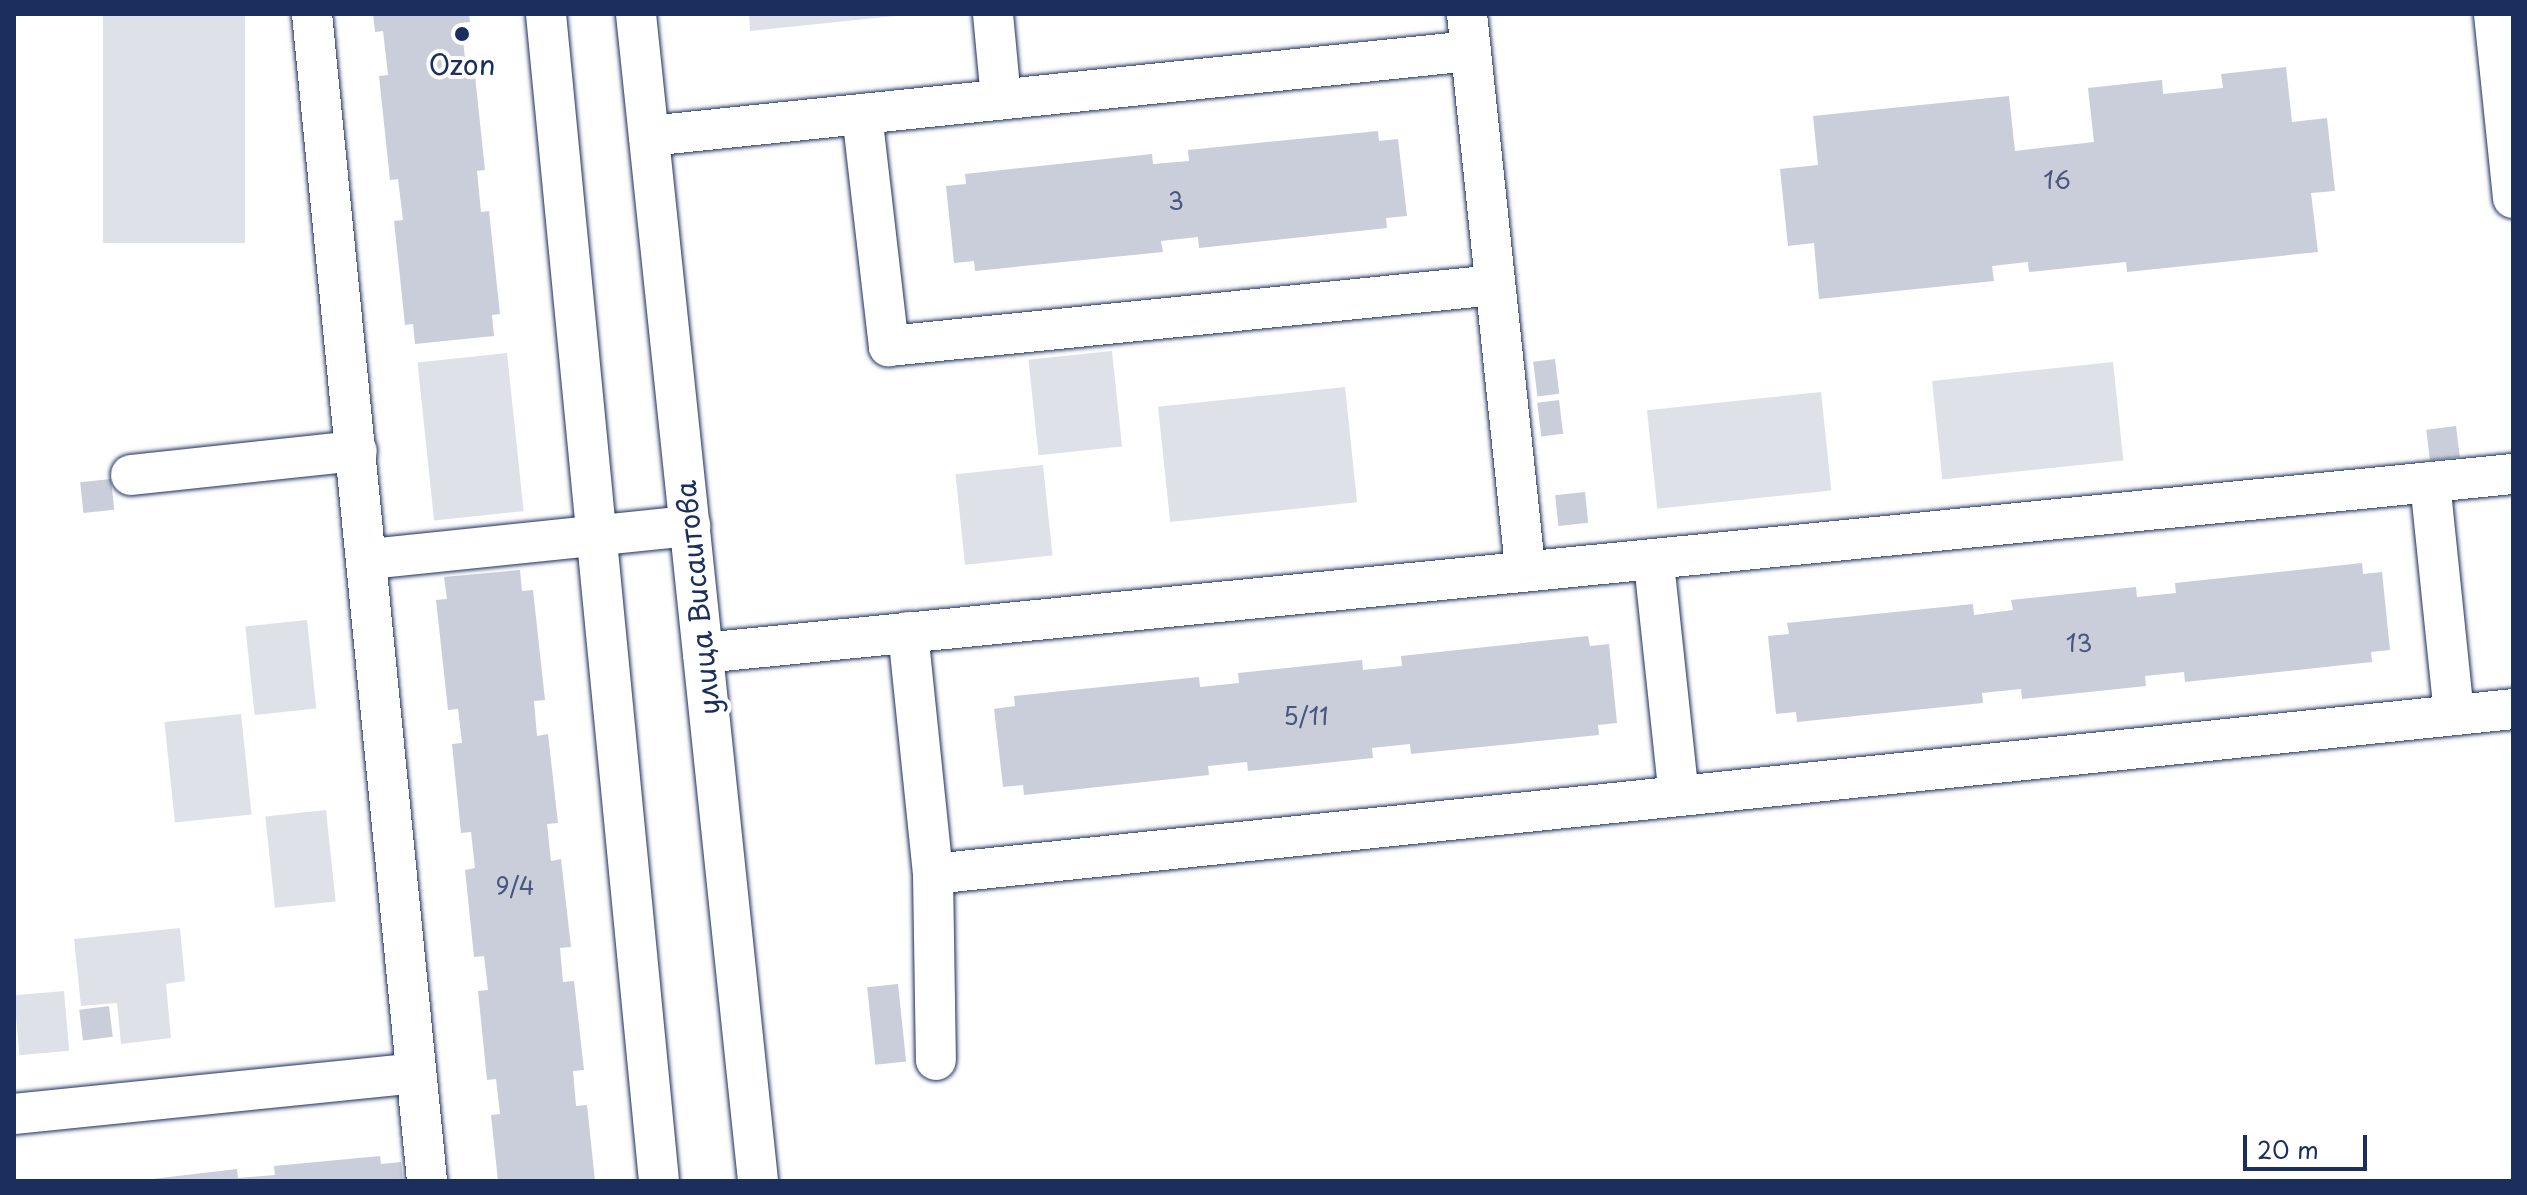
<!DOCTYPE html>
<meta charset="utf-8">
<style>
body{margin:0}
#map{position:relative;width:2527px;height:1195px;overflow:hidden;background:#fff;font-family:"Playpen Sans",sans-serif}
div>[style]{position:absolute}
.green>*{inset:0;background:#dee1e7;transform-origin:0 0}
.building>*{inset:0;background:#caceda;transform-origin:0 0}
.roads{filter:drop-shadow(0 0 2px #1b2f5e) drop-shadow(0 0 2px #1b2f5e)}
.minor>*{height:40px;margin:-20px;padding:0 20px;transform-origin:20px;border-radius:20px;background:#fff}
.dots>*{width:22px;height:22px;translate:-50% -50%;box-sizing:border-box;border:4px solid #fff;border-radius:50%}
span{translate:-50% -50%;white-space:nowrap;text-align:center;line-height:1.15;-webkit-text-stroke:8px #fff;paint-order:stroke}
.number-label{font-size:24px;color:#47577d}
.number-label span{-webkit-text-stroke-width:0}
.poi-label{font-size:28px;color:#1b2f5e}
.street-label{font-size:28px;color:#1b2f5e}
.frame{position:absolute;inset:0;border:16px solid #1b2f5e;pointer-events:none}
.scale{position:absolute;left:2243px;top:1135px;width:124px;height:36px;box-sizing:border-box;border:4px solid #1b2f5e;border-top:0;padding-left:10px;font-size:24px;line-height:28px;white-space:nowrap;color:#1b2f5e;-webkit-text-stroke:6px #fff;paint-order:stroke}
</style>
<div id="map">
<div class="green">
<div style="left:103px;top:14px;width:142px;height:229px"></div>
<div style="clip-path:polygon(749px 14px,914px 14px,750px 31px)"></div>
<div style="left:1112px;top:351px;width:96px;height:84px;rotate:84deg"></div>
<div style="left:507px;top:353px;width:159px;height:90px;rotate:84deg"></div>
<div style="left:2113px;top:362px;width:99px;height:182px;rotate:84deg"></div>
<div style="left:1345px;top:387px;width:116px;height:188px;rotate:84deg"></div>
<div style="left:1821px;top:392px;width:99px;height:175px;rotate:84deg"></div>
<div style="left:1043px;top:465px;width:91px;height:88px;rotate:84deg"></div>
<div style="left:307px;top:620px;width:89px;height:62px;rotate:84deg"></div>
<div style="left:241px;top:714px;width:101px;height:77px;rotate:84deg"></div>
<div style="left:326px;top:810px;width:92px;height:61px;rotate:84deg"></div>
<div style="clip-path:polygon(180px 928px,185px 981px,166px 984px,171px 1038px,121px 1044px,117px 1003px,81px 1006px,74px 939px)"></div>
<div style="left:64px;top:991px;width:60px;height:50px;rotate:85deg"></div>
</div>
<div class="building">
<div style="clip-path:polygon(373px 14px,469px 14px,470px 22px,461px 23px,466px 67px,474px 66px,485px 170px,477px 171px,481px 212px,489px 211px,500px 314px,492px 315px,494px 336px,415px 344px,413px 324px,405px 325px,394px 221px,403px 220px,398px 179px,390px 180px,379px 76px,388px 75px,383px 31px,375px 32px)"></div>
<div style="clip-path:polygon(2286px 67px,2292px 122px,2327px 118px,2335px 191px,2311px 193px,2318px 252px,2127px 272px,2126px 262px,2029px 272px,2028px 262px,1992px 266px,1994px 281px,1819px 299px,1814px 243px,1788px 246px,1780px 169px,1818px 165px,1813px 116px,2009px 96px,2015px 151px,2094px 142px,2088px 88px,2162px 80px,2163px 94px,2223px 88px,2221px 74px)"></div>
<div style="clip-path:polygon(1378px 131px,1379px 141px,1398px 139px,1407px 216px,1386px 218px,1387px 228px,1199px 248px,1198px 237px,1161px 241px,1163px 252px,975px 271px,974px 261px,954px 263px,946px 186px,966px 184px,965px 174px,1152px 154px,1153px 164px,1189px 161px,1188px 150px)"></div>
<div style="left:1555px;top:359px;width:35px;height:22px;rotate:83deg"></div>
<div style="left:1559px;top:400px;width:34px;height:22px;rotate:83deg"></div>
<div style="left:2456px;top:426px;width:31px;height:30px;rotate:83deg"></div>
<div style="left:111px;top:479px;width:31px;height:31px;rotate:84deg"></div>
<div style="left:1585px;top:492px;width:31px;height:30px;rotate:84deg"></div>
<div style="clip-path:polygon(2362px 563px,2363px 574px,2382px 572px,2390px 650px,2371px 652px,2372px 662px,2185px 682px,2184px 672px,2145px 676px,2146px 686px,2022px 699px,2021px 689px,1982px 693px,1983px 703px,1797px 722px,1796px 712px,1776px 714px,1768px 636px,1789px 634px,1787px 623px,1973px 604px,1974px 615px,2013px 610px,2011px 600px,2136px 587px,2137px 597px,2176px 593px,2175px 583px)"></div>
<div style="clip-path:polygon(520px 570px,522px 591px,533px 590px,545px 700px,534px 701px,537px 736px,548px 734px,558px 823px,547px 824px,551px 861px,561px 859px,571px 947px,560px 948px,563px 982px,574px 981px,584px 1070px,573px 1071px,576px 1106px,587px 1105px,595px 1181px,498px 1181px,491px 1115px,500px 1114px,496px 1079px,487px 1080px,478px 991px,488px 990px,484px 956px,474px 957px,465px 870px,475px 868px,471px 832px,461px 833px,452px 744px,462px 743px,458px 709px,448px 710px,436px 600px,447px 599px,444px 577px)"></div>
<div style="clip-path:polygon(1588px 636px,1590px 646px,1609px 644px,1617px 723px,1598px 725px,1599px 735px,1411px 754px,1410px 744px,1372px 748px,1373px 758px,1248px 771px,1247px 762px,1208px 766px,1209px 775px,1024px 795px,1023px 785px,1003px 787px,994px 709px,1015px 706px,1014px 696px,1199px 677px,1200px 687px,1239px 683px,1238px 673px,1362px 660px,1363px 670px,1402px 666px,1401px 656px)"></div>
<div style="left:898px;top:984px;width:78px;height:31px;rotate:84deg"></div>
<div style="left:109px;top:1006px;width:31px;height:30px;rotate:83deg"></div>
<div style="clip-path:polygon(380px 1156px,381px 1164px,401px 1162px,403px 1181px,135px 1181px,237px 1169px,238px 1178px,275px 1175px,274px 1166px)"></div>
</div>
<div class="roads">
<div class="minor">
<div style="left:312px;top:14px;width:1173px;rotate:84.37deg"></div>
<div style="left:546px;top:14px;width:1172px;rotate:84.47deg"></div>
<div style="left:636px;top:14px;width:1173px;rotate:84.03deg"></div>
<div style="left:993px;top:14px;width:85px;rotate:84.6deg"></div>
<div style="left:1467px;top:14px;width:556px;rotate:84.01deg"></div>
<div style="left:2494px;top:14px;width:185px;rotate:84.1deg"></div>
<div style="left:862px;top:114px;width:234px;rotate:83.4deg"></div>
<div style="left:889px;top:346px;width:609px;rotate:-5.75deg"></div>
<div style="left:649px;top:136px;width:825px;rotate:-5.91deg"></div>
<div style="left:131px;top:475px;width:227px;rotate:-6.1deg"></div>
<div style="left:2430px;top:482px;width:234px;rotate:84.1deg"></div>
<div style="left:369px;top:559px;width:323px;rotate:-5.9deg"></div>
<div style="left:1654px;top:563px;width:234px;rotate:83.9deg"></div>
<div style="left:908px;top:632px;width:243px;rotate:84.1deg"></div>
<div style="left:933px;top:874px;width:1589px;rotate:-5.96deg"></div>
<div style="left:703px;top:653px;width:1819px;rotate:-5.65deg"></div>
<div style="left:933px;top:874px;width:186px;rotate:89.1deg"></div>
<div style="left:14px;top:1114px;width:404px;rotate:-5.8deg"></div>
</div>
</div>
<div class="dots">
<div style="left:462px;top:34px;background:#1b2f5e"></div>
</div>
<div class="number-label">
<span style="left:2057px;top:180px">16</span>
<span style="left:1176px;top:201px">3</span>
<span style="left:2079px;top:643px">13</span>
<span style="left:1306px;top:716px">5/11</span>
<span style="left:515px;top:886px">9/4</span>
</div>
<div class="poi-label">
<span style="left:462px;top:64px">Ozon</span>
</div>
<div class="street-label">
<span style="left:697px;top:598px;rotate:-96deg">улица Висаитова</span>
</div>
<div class="frame"></div>
<div class="scale">20 m</div>
</div>
